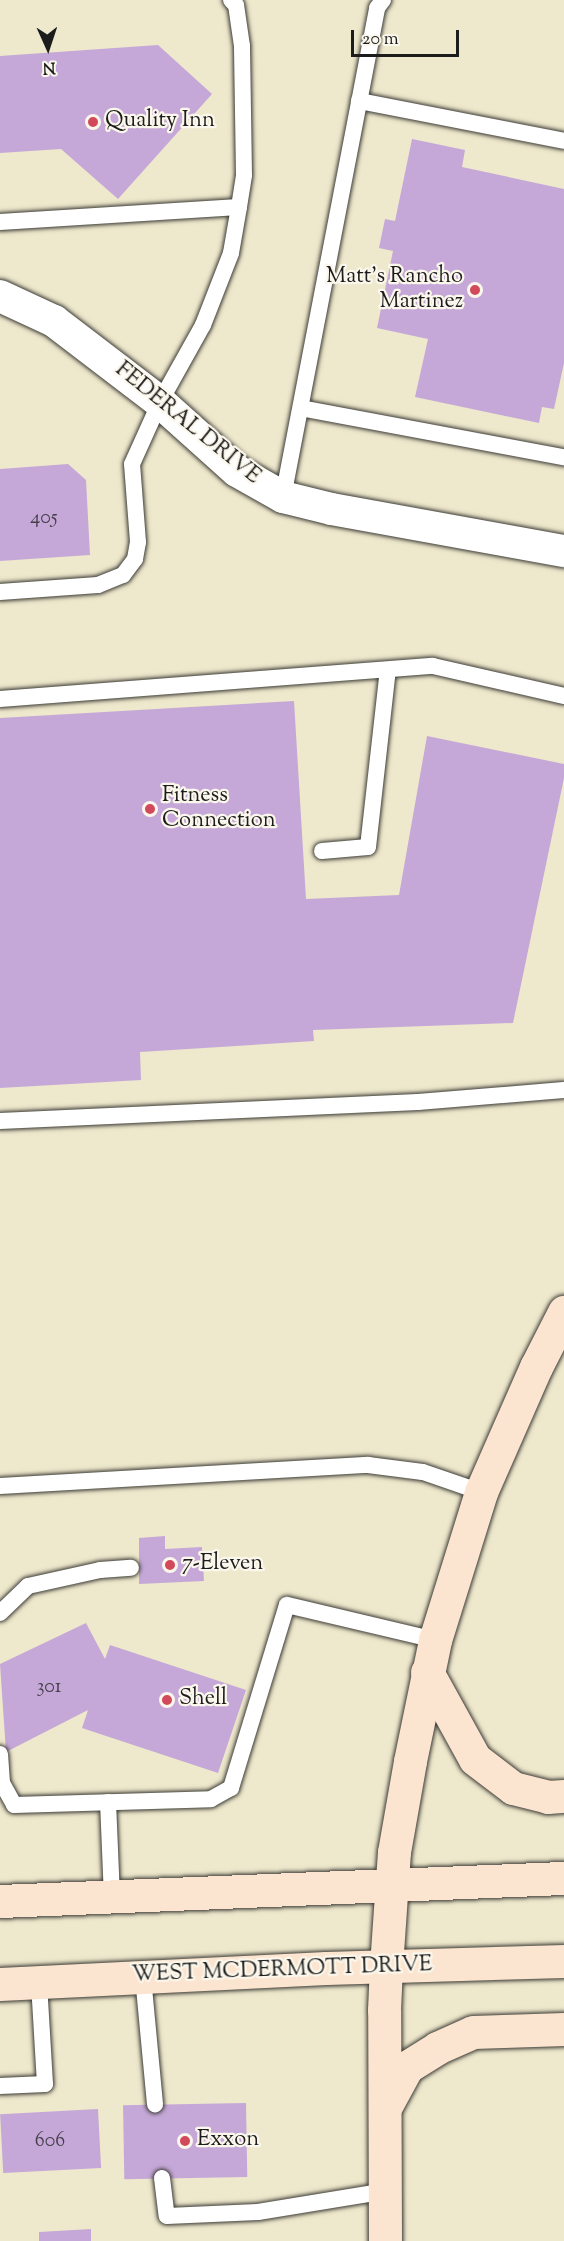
<!DOCTYPE html>
<meta charset="utf-8">
<style>
body{margin:0}
#map{position:relative;width:564px;height:2241px;overflow:hidden;background:#eee8cc;font-family:"Sorts Mill Goudy",serif}
div>[style]{position:absolute}
.building>*{inset:0;background:#c5a8d8;transform-origin:0 0}
.roads{filter:drop-shadow(0 0 2px #3c3b36) drop-shadow(0 0 2px #3c3b36)}
.service>*{height:16px;margin:-8px;padding:0 8px;transform-origin:8px;border-radius:8px;background:#fff}
.minor>*{height:32px;margin:-16px;padding:0 16px;transform-origin:16px;border-radius:16px;background:#fff}
.secondary>*{height:33px;margin:-16.5px;padding:0 16.5px;transform-origin:16.5px;border-radius:16.5px;background:#fce5d0}
.dots>*{width:16px;height:16px;translate:-50% -50%;box-sizing:border-box;border:3px solid #fbf7ec;border-radius:50%}
span{translate:-50% -50%;white-space:nowrap;text-align:center;line-height:1.15;-webkit-text-stroke:4.5px #fbf7ec;paint-order:stroke}
.number-label{font-size:20px;color:#463f4b}
.number-label span{-webkit-text-stroke-width:0}
.poi-label{font-size:22px;color:#1c1c1c}
.left{translate:0 -50%;text-align:left}
.right{translate:-100% -50%;text-align:right}
.street-label{font-size:22px;color:#1c1c1c}
.north{position:absolute;left:18px;top:18px;width:60px;height:60px;-webkit-text-stroke:4px #fbf7ec;paint-order:stroke;rotate:177deg;font-size:16px;font-weight:700;line-height:24px;text-align:center;color:#1c1c1c}
.north::after{content:'';display:block;margin:auto;width:21px;height:27px;background:#1c1c1c;clip-path:polygon(50% 0,100% 100%,50% 72%,0 100%)}
.scale{position:absolute;left:351px;top:30px;width:108px;height:27px;box-sizing:border-box;border:3px solid #1c1c1c;border-top:0;padding-left:8px;font-size:18px;line-height:21px;white-space:nowrap;color:#1c1c1c;-webkit-text-stroke:4px #fbf7ec;paint-order:stroke}
</style>
<div id="map">
<div class="building">
<div style="clip-path:polygon(158px 45px,212px 94px,118px 199px,61px 149px,0 153px,0 56px)"></div>
<div style="clip-path:polygon(412px 139px,465px 150px,462px 167px,564px 189px,564px 363px,554px 409px,542px 407px,539px 423px,415px 397px,428px 339px,377px 328px,393px 251px,379px 248px,385px 219px,395px 221px)"></div>
<div style="clip-path:polygon(68px 464px,86px 480px,90px 555px,0 561px,0 469px)"></div>
<div style="clip-path:polygon(294px 701px,306px 899px,399px 895px,427px 736px,564px 764px,564px 778px,513px 1023px,313px 1030px,314px 1041px,140px 1052px,141px 1080px,0 1088px,0 718px)"></div>
<div style="clip-path:polygon(165px 1536px,165px 1549px,202px 1547px,204px 1581px,139px 1584px,139px 1538px)"></div>
<div style="clip-path:polygon(86px 1623px,105px 1659px,110px 1645px,246px 1690px,218px 1773px,82px 1728px,88px 1710px,6px 1752px,0 1664px)"></div>
<div style="left:246px;top:2103px;width:74px;height:123px;rotate:89deg"></div>
<div style="left:98px;top:2109px;width:59px;height:98px;rotate:87deg"></div>
<div style="clip-path:polygon(91px 2229px,91px 2241px,39px 2241px,39px 2232px)"></div>
</div>
<div class="roads">
<div class="service">
<div style="left:359px;top:101px;width:209px;rotate:11deg"></div>
<div style="left:0;top:222px;width:239px;rotate:-3.6deg"></div>
<div style="left:301px;top:408px;width:268px;rotate:10.6deg"></div>
<div style="left:283px;top:497px;width:498px;rotate:-79.1deg"></div>
<div style="left:377px;top:8px;width:10px;rotate:-53deg"></div>
<div style="left:0;top:592px;width:98px;rotate:-4.1deg"></div>
<div style="left:98px;top:585px;width:27px;rotate:-22deg"></div>
<div style="left:123px;top:575px;width:20px;rotate:-53deg"></div>
<div style="left:135px;top:559px;width:17px;rotate:-80deg"></div>
<div style="left:138px;top:542px;width:78px;rotate:-94.4deg"></div>
<div style="left:132px;top:464px;width:68px;rotate:-65.7deg"></div>
<div style="left:160px;top:402px;width:88px;rotate:-60.8deg"></div>
<div style="left:203px;top:325px;width:77px;rotate:-68.7deg"></div>
<div style="left:231px;top:253px;width:47px;rotate:-80.1deg"></div>
<div style="left:239px;top:207px;width:32px;rotate:-81deg"></div>
<div style="left:244px;top:175px;width:129px;rotate:-90.9deg"></div>
<div style="left:242px;top:46px;width:41px;rotate:-98.3deg"></div>
<div style="left:236px;top:5px;width:7px;rotate:-135deg"></div>
<div style="left:0;top:699px;width:434px;rotate:-4.4deg"></div>
<div style="left:433px;top:666px;width:134px;rotate:12.9deg"></div>
<div style="left:322px;top:851px;width:46px;rotate:-5deg"></div>
<div style="left:368px;top:847px;width:178px;rotate:-83.6deg"></div>
<div style="left:0;top:1121px;width:418px;rotate:-2.6deg"></div>
<div style="left:418px;top:1102px;width:146px;rotate:-4.7deg"></div>
<div style="left:0;top:1486px;width:369px;rotate:-3.3deg"></div>
<div style="left:368px;top:1465px;width:55px;rotate:7.3deg"></div>
<div style="left:423px;top:1472px;width:61px;rotate:19deg"></div>
<div style="left:0;top:1613px;width:39px;rotate:-44deg"></div>
<div style="left:28px;top:1586px;width:74px;rotate:-12.5deg"></div>
<div style="left:100px;top:1570px;width:31px;rotate:-4deg"></div>
<div style="left:0;top:1754px;width:29px;rotate:86deg"></div>
<div style="left:2px;top:1783px;width:25px;rotate:61deg"></div>
<div style="left:14px;top:1805px;width:197px;rotate:-1.7deg"></div>
<div style="left:211px;top:1799px;width:23px;rotate:-29deg"></div>
<div style="left:231px;top:1788px;width:191px;rotate:-73deg"></div>
<div style="left:287px;top:1605px;width:152px;rotate:13.3deg"></div>
<div style="left:108px;top:1802px;width:95px;rotate:87.6deg"></div>
<div style="left:143px;top:1977px;width:128px;rotate:84.6deg"></div>
<div style="left:0;top:2086px;width:45px;rotate:-2.5deg"></div>
<div style="left:45px;top:2084px;width:102px;rotate:-93.4deg"></div>
<div style="left:162px;top:2178px;width:38px;rotate:83deg"></div>
<div style="left:167px;top:2216px;width:91px;rotate:-2.5deg"></div>
<div style="left:258px;top:2212px;width:130px;rotate:-9.3deg"></div>
</div>
<div class="minor">
<div style="left:0;top:296px;width:60px;rotate:24.8deg"></div>
<div style="left:54px;top:321px;width:133px;rotate:37.4deg"></div>
<div style="left:160px;top:402px;width:103px;rotate:41.9deg"></div>
<div style="left:237px;top:471px;width:53px;rotate:29.5deg"></div>
<div style="left:283px;top:497px;width:50px;rotate:13.8deg"></div>
<div style="left:332px;top:509px;width:236px;rotate:10.3deg"></div>
</div>
<div class="secondary">
<div style="left:427px;top:1672px;width:99px;rotate:61.1deg"></div>
<div style="left:475px;top:1759px;width:48px;rotate:37.3deg"></div>
<div style="left:513px;top:1788px;width:36px;rotate:14deg"></div>
<div style="left:548px;top:1797px;width:16px;rotate:-4deg"></div>
<div style="left:0;top:1901px;width:564px;rotate:-2.34deg"></div>
<div style="left:0;top:1984px;width:326px;rotate:-2.8deg"></div>
<div style="left:326px;top:1968px;width:238px;rotate:-1.7deg"></div>
<div style="left:387px;top:2104px;width:42px;rotate:-61.6deg"></div>
<div style="left:407px;top:2067px;width:36px;rotate:-32deg"></div>
<div style="left:437px;top:2048px;width:39px;rotate:-24deg"></div>
<div style="left:473px;top:2032px;width:91px;rotate:-1.9deg"></div>
<div style="left:385px;top:2241px;width:231px;rotate:-90.2deg"></div>
<div style="left:384px;top:2010px;width:44px;rotate:-87.4deg"></div>
<div style="left:386px;top:1966px;width:114px;rotate:-86deg"></div>
<div style="left:394px;top:1852px;width:92px;rotate:-80deg"></div>
<div style="left:410px;top:1761px;width:124px;rotate:-78.3deg"></div>
<div style="left:435px;top:1640px;width:155px;rotate:-72.7deg"></div>
<div style="left:481px;top:1492px;width:137px;rotate:-66.3deg"></div>
<div style="left:536px;top:1367px;width:62px;rotate:-63deg"></div>
</div>
</div>
<div class="dots">
<div style="left:93px;top:122px;background:#d1495b"></div>
<div style="left:475px;top:290px;background:#d1495b"></div>
<div style="left:150px;top:809px;background:#d1495b"></div>
<div style="left:170px;top:1565px;background:#d1495b"></div>
<div style="left:167px;top:1700px;background:#d1495b"></div>
<div style="left:185px;top:2141px;background:#d1495b"></div>
</div>
<div class="number-label">
<span style="left:44px;top:518px">405</span>
<span style="left:49px;top:1687px">301</span>
<span style="left:50px;top:2141px">606</span>
</div>
<div class="poi-label">
<span class="left" style="left:105px;top:122px">Quality Inn</span>
<span class="right" style="left:463px;top:290px">Matt’s Rancho<br>Martinez</span>
<span class="left" style="left:162px;top:809px">Fitness<br>Connection</span>
<span class="left" style="left:182px;top:1565px">7-Eleven</span>
<span class="left" style="left:179px;top:1700px">Shell</span>
<span class="left" style="left:197px;top:2141px">Exxon</span>
</div>
<div class="street-label">
<span style="left:187px;top:424px;rotate:39deg">FEDERAL DRIVE</span>
<span style="left:282px;top:1971px;rotate:-2deg">WEST MCDERMOTT DRIVE</span>
</div>
<div class="north">N</div>
<div class="scale">20 m</div>
</div>
